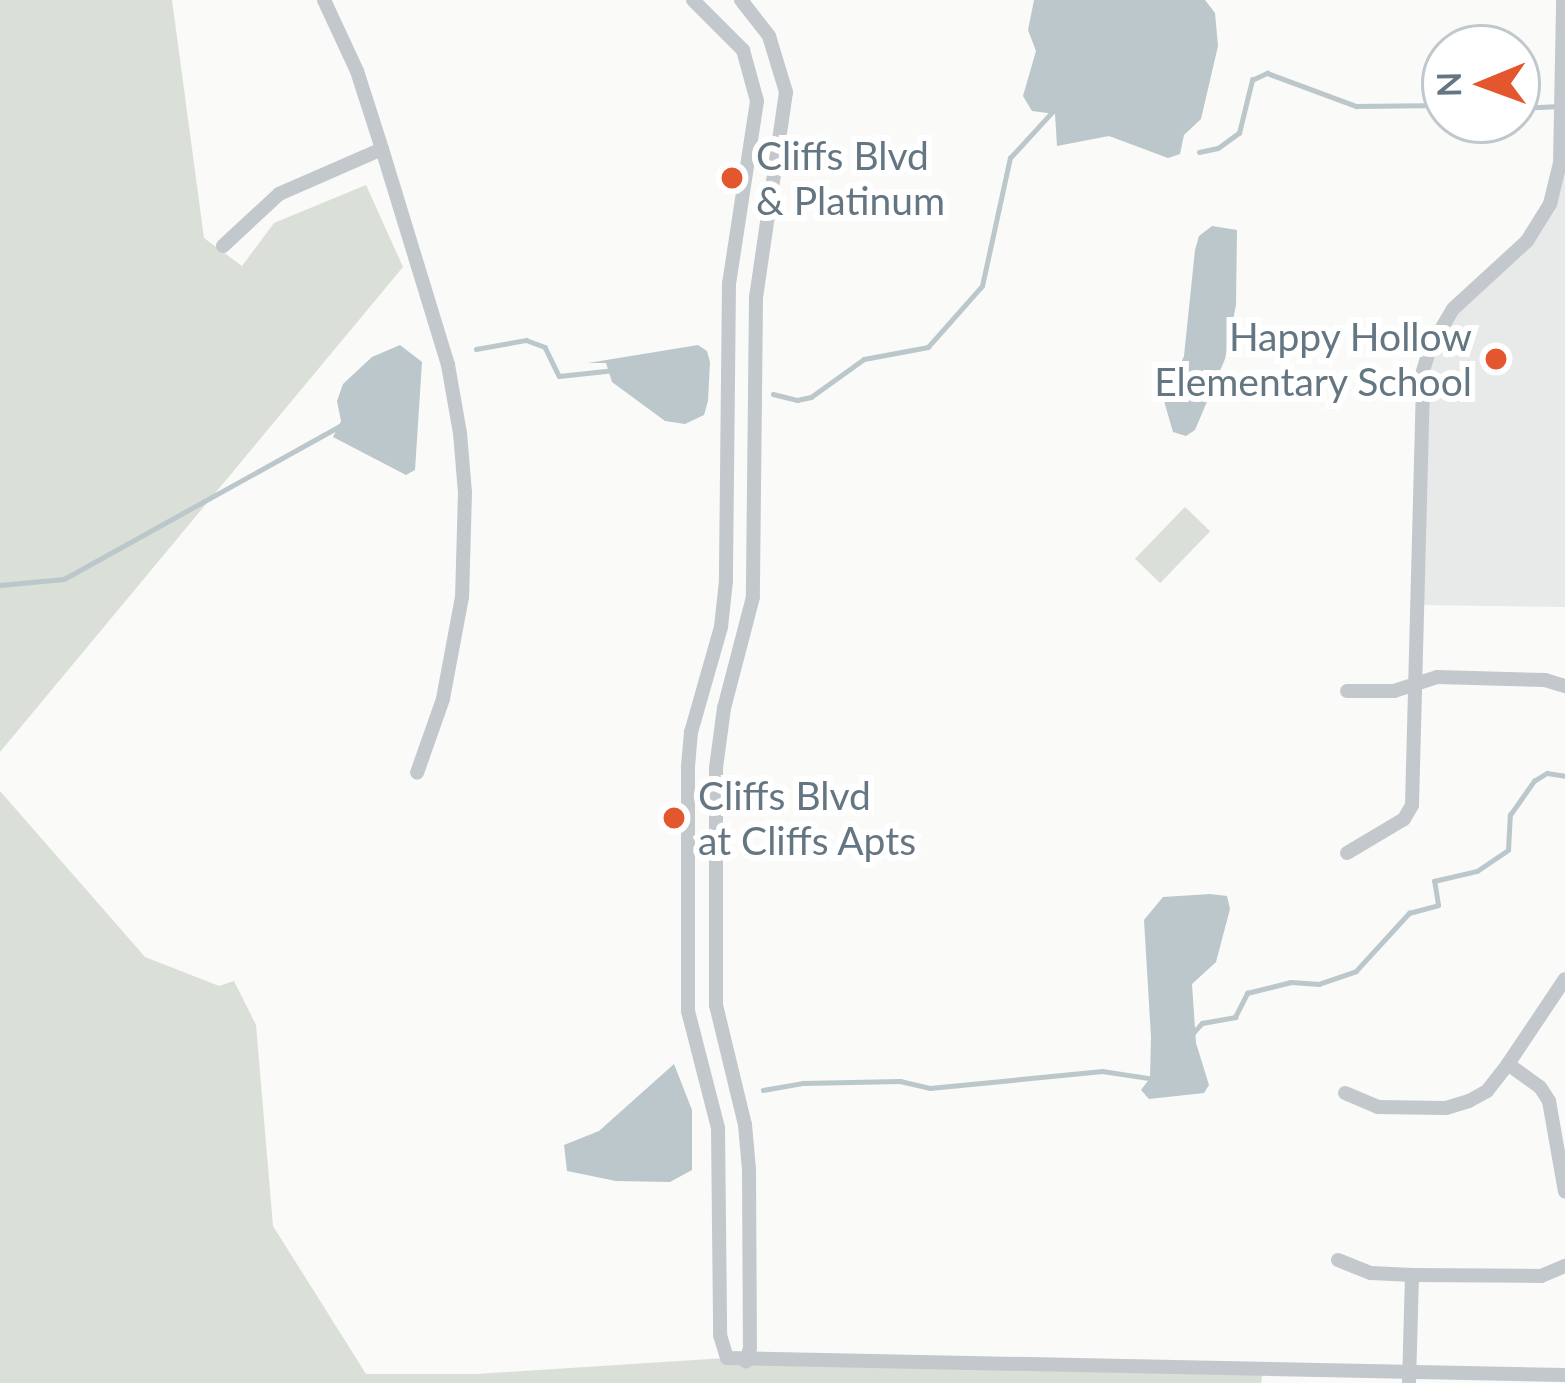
<!DOCTYPE html>
<style>
body{margin:0}
#map{position:relative;width:1565px;height:1383px;overflow:hidden;background:#fafaf8;font-family:Lato,sans-serif}
div>[style]{position:absolute}
.built>*{inset:0;background:#e8e9e9}
.green>*{inset:0;background:#dadfd7;transform-origin:0 0}
.water>*{inset:0;background:#bbc7cb}
.stream>*{height:4.5px;margin:-2.25px;padding:0 2.25px;transform-origin:2.25px;border-radius:2.25px;background:#bbc7cb}
.minor>*{height:14px;margin:-7px;padding:0 7px;transform-origin:7px;border-radius:7px;background:#c3c8cc}
.dots>*{width:33px;height:33px;translate:-50% -50%;box-sizing:border-box;border:6px solid #fff;border-radius:50%}
span{translate:-50% -50%;white-space:nowrap;text-align:center;line-height:1.15;-webkit-text-stroke:12px #fff;paint-order:stroke}
.poi-label{font-size:39px;color:#657683}
.left{translate:0 -50%;text-align:left}
.right{translate:-100% -50%;text-align:right}
.north{position:absolute;left:1421px;top:24px;width:120px;height:120px;box-sizing:border-box;background:#fff;border:3px solid #c1c8cd;border-radius:50%;rotate:269deg;font-size:33px;font-weight:700;line-height:48px;text-align:center;color:#657683}
.north::after{content:'';display:block;margin:auto;width:42px;height:54px;background:#e4572e;clip-path:polygon(50% 0,100% 100%,50% 72%,0 100%)}
</style>
<div id="map">
<div class="built">
<div style="clip-path:polygon(1565px 120px,1565px 607px,1418px 605px,1422px 393px,1440px 327px,1540px 222px)"></div>
</div>
<div class="green">
<div style="clip-path:polygon(0 0,172px 0,204px 238px,242px 266px,274px 223px,366px 185px,403px 267px,0 752px)"></div>
<div style="left:1185px;top:507px;width:35px;height:72px;rotate:44deg"></div>
<div style="clip-path:polygon(0 791px,145px 957px,219px 986px,234px 981px,256px 1025px,273px 1226px,366px 1374px,476px 1374px,726px 1358px,1263px 1371px,1261px 1383px,0 1383px)"></div>
</div>
<div class="water">
<div style="clip-path:polygon(1034px 0,1205px 0,1215px 13px,1218px 46px,1201px 119px,1184px 135px,1180px 154px,1168px 158px,1109px 136px,1057px 146px,1055px 114px,1032px 111px,1023px 96px,1036px 51px,1028px 30px)"></div>
<div style="clip-path:polygon(1212px 226px,1237px 230px,1236px 305px,1225px 359px,1195px 430px,1186px 436px,1173px 432px,1164px 401px,1184px 356px,1195px 250px,1199px 236px)"></div>
<div style="clip-path:polygon(400px 345px,422px 362px,415px 470px,406px 475px,333px 437px,341px 421px,337px 401px,343px 384px,372px 357px)"></div>
<div style="clip-path:polygon(698px 345px,707px 351px,710px 362px,708px 401px,704px 415px,685px 424px,665px 421px,612px 382px,606px 363px,588px 363px)"></div>
<div style="clip-path:polygon(1210px 894px,1227px 896px,1230px 909px,1216px 962px,1192px 984px,1196px 1043px,1209px 1085px,1204px 1093px,1149px 1099px,1141px 1090px,1150px 1078px,1151px 1037px,1144px 920px,1163px 897px)"></div>
<div style="clip-path:polygon(674px 1064px,692px 1110px,692px 1170px,670px 1182px,616px 1181px,567px 1171px,564px 1145px,599px 1131px)"></div>
</div>
<div class="stream">
<div style="left:1517px;top:108px;width:42px;rotate:-2.7deg"></div>
<div style="left:1199px;top:152px;width:19px;rotate:-12deg"></div>
<div style="left:1218px;top:148px;width:26px;rotate:-36deg"></div>
<div style="left:1239px;top:133px;width:55px;rotate:-76.2deg"></div>
<div style="left:1252px;top:80px;width:17px;rotate:-25deg"></div>
<div style="left:1267px;top:73px;width:95px;rotate:20.3deg"></div>
<div style="left:1356px;top:106px;width:89px;rotate:-0.6deg"></div>
<div style="left:476px;top:349px;width:51px;rotate:-10.2deg"></div>
<div style="left:526px;top:340px;width:20px;rotate:20deg"></div>
<div style="left:545px;top:347px;width:32px;rotate:64deg"></div>
<div style="left:559px;top:376px;width:56px;rotate:-6.1deg"></div>
<div style="left:773px;top:394px;width:25px;rotate:14deg"></div>
<div style="left:797px;top:400px;width:14px;rotate:-12deg"></div>
<div style="left:811px;top:397px;width:65px;rotate:-35.6deg"></div>
<div style="left:864px;top:359px;width:65px;rotate:-10.6deg"></div>
<div style="left:928px;top:347px;width:81px;rotate:-48.5deg"></div>
<div style="left:982px;top:286px;width:131px;rotate:-77.7deg"></div>
<div style="left:1010px;top:158px;width:65px;rotate:-47.5deg"></div>
<div style="left:0;top:585px;width:64px;rotate:-5.4deg"></div>
<div style="left:64px;top:579px;width:318px;rotate:-29deg"></div>
<div style="left:1193px;top:1033px;width:13px;rotate:-48deg"></div>
<div style="left:1202px;top:1023px;width:34px;rotate:-10deg"></div>
<div style="left:1235px;top:1017px;width:27px;rotate:-63deg"></div>
<div style="left:1247px;top:993px;width:45px;rotate:-14deg"></div>
<div style="left:1291px;top:982px;width:28px;rotate:4deg"></div>
<div style="left:1319px;top:984px;width:39px;rotate:-19deg"></div>
<div style="left:1356px;top:971px;width:79px;rotate:-47.6deg"></div>
<div style="left:1409px;top:913px;width:30px;rotate:-15deg"></div>
<div style="left:1438px;top:905px;width:24px;rotate:-99deg"></div>
<div style="left:1434px;top:881px;width:44px;rotate:-13.1deg"></div>
<div style="left:1477px;top:871px;width:37px;rotate:-34deg"></div>
<div style="left:1508px;top:850px;width:35px;rotate:-87deg"></div>
<div style="left:1510px;top:815px;width:42px;rotate:-54.8deg"></div>
<div style="left:1534px;top:781px;width:15px;rotate:-32deg"></div>
<div style="left:1547px;top:773px;width:18px;rotate:9deg"></div>
<div style="left:763px;top:1090px;width:41px;rotate:-9.9deg"></div>
<div style="left:803px;top:1083px;width:97px;rotate:-1.2deg"></div>
<div style="left:900px;top:1081px;width:31px;rotate:13deg"></div>
<div style="left:930px;top:1088px;width:173px;rotate:-5.6deg"></div>
<div style="left:1102px;top:1071px;width:54px;rotate:8.6deg"></div>
</div>
<div class="minor">
<div style="left:324px;top:0;width:78px;rotate:65.1deg"></div>
<div style="left:357px;top:71px;width:82px;rotate:72.2deg"></div>
<div style="left:382px;top:149px;width:226px;rotate:73deg"></div>
<div style="left:448px;top:365px;width:69px;rotate:80deg"></div>
<div style="left:460px;top:433px;width:59px;rotate:85.2deg"></div>
<div style="left:465px;top:492px;width:105px;rotate:91.6deg"></div>
<div style="left:462px;top:597px;width:104px;rotate:100.6deg"></div>
<div style="left:443px;top:699px;width:78px;rotate:109.4deg"></div>
<div style="left:693px;top:0;width:71px;rotate:45deg"></div>
<div style="left:743px;top:50px;width:53px;rotate:74.6deg"></div>
<div style="left:757px;top:101px;width:184px;rotate:98.7deg"></div>
<div style="left:729px;top:283px;width:298px;rotate:90.6deg"></div>
<div style="left:726px;top:581px;width:46px;rotate:96.2deg"></div>
<div style="left:721px;top:627px;width:109px;rotate:105.9deg"></div>
<div style="left:691px;top:732px;width:36px;rotate:95deg"></div>
<div style="left:688px;top:768px;width:243px;rotate:90deg"></div>
<div style="left:688px;top:1011px;width:121px;rotate:75.6deg"></div>
<div style="left:718px;top:1128px;width:207px;rotate:89.4deg"></div>
<div style="left:720px;top:1335px;width:24px;rotate:73deg"></div>
<div style="left:727px;top:1358px;width:838px;rotate:1.16deg"></div>
<div style="left:741px;top:0;width:46px;rotate:52.1deg"></div>
<div style="left:769px;top:36px;width:59px;rotate:73.1deg"></div>
<div style="left:786px;top:92px;width:207px;rotate:98.3deg"></div>
<div style="left:756px;top:297px;width:300px;rotate:90.6deg"></div>
<div style="left:753px;top:597px;width:115px;rotate:104.6deg"></div>
<div style="left:724px;top:708px;width:61px;rotate:97.6deg"></div>
<div style="left:716px;top:768px;width:237px;rotate:90deg"></div>
<div style="left:716px;top:1005px;width:123px;rotate:76.4deg"></div>
<div style="left:745px;top:1125px;width:44px;rotate:84.8deg"></div>
<div style="left:749px;top:1169px;width:179px;rotate:89.7deg"></div>
<div style="left:750px;top:1348px;width:14px;rotate:107deg"></div>
<div style="left:223px;top:246px;width:76px;rotate:-42.9deg"></div>
<div style="left:279px;top:194px;width:112px;rotate:-23.6deg"></div>
<div style="left:1347px;top:691px;width:47px"></div>
<div style="left:1394px;top:691px;width:45px;rotate:-18deg"></div>
<div style="left:1437px;top:677px;width:108px;rotate:1.6deg"></div>
<div style="left:1545px;top:680px;width:21px;rotate:17deg"></div>
<div style="left:1347px;top:853px;width:66px;rotate:-30.8deg"></div>
<div style="left:1404px;top:819px;width:16px;rotate:-60deg"></div>
<div style="left:1412px;top:805px;width:434px;rotate:-88.5deg"></div>
<div style="left:1423px;top:371px;width:24px;rotate:-73deg"></div>
<div style="left:1430px;top:348px;width:45px;rotate:-59.5deg"></div>
<div style="left:1453px;top:309px;width:100px;rotate:-42.6deg"></div>
<div style="left:1527px;top:241px;width:44px;rotate:-58.1deg"></div>
<div style="left:1550px;top:204px;width:42px;rotate:-76.3deg"></div>
<div style="left:1560px;top:163px;width:163px;rotate:-88.9deg"></div>
<div style="left:1508px;top:1064px;width:39px;rotate:36deg"></div>
<div style="left:1540px;top:1087px;width:17px;rotate:57deg"></div>
<div style="left:1549px;top:1101px;width:92px;rotate:80deg"></div>
<div style="left:1345px;top:1093px;width:36px;rotate:23deg"></div>
<div style="left:1378px;top:1107px;width:68px;rotate:0.8deg"></div>
<div style="left:1446px;top:1108px;width:24px;rotate:-17deg"></div>
<div style="left:1469px;top:1101px;width:21px;rotate:-29deg"></div>
<div style="left:1487px;top:1091px;width:34px;rotate:-52deg"></div>
<div style="left:1508px;top:1064px;width:102px;rotate:-56.2deg"></div>
<div style="left:1338px;top:1260px;width:35px;rotate:22deg"></div>
<div style="left:1371px;top:1273px;width:41px;rotate:2.8deg"></div>
<div style="left:1412px;top:1275px;width:129px;rotate:0.4deg"></div>
<div style="left:1541px;top:1276px;width:26px;rotate:-23deg"></div>
<div style="left:1409px;top:1383px;width:108px;rotate:-88.4deg"></div>
</div>
<div class="dots">
<div style="left:732px;top:178px;background:#e4572e"></div>
<div style="left:1496px;top:359px;background:#e4572e"></div>
<div style="left:674px;top:818px;background:#e4572e"></div>
</div>
<div class="poi-label">
<span class="left" style="left:756px;top:178px">Cliffs Blvd<br>&amp; Platinum</span>
<span class="right" style="left:1472px;top:359px">Happy Hollow<br>Elementary School</span>
<span class="left" style="left:698px;top:818px">Cliffs Blvd<br>at Cliffs Apts</span>
</div>
<div class="north">N</div>
</div>
